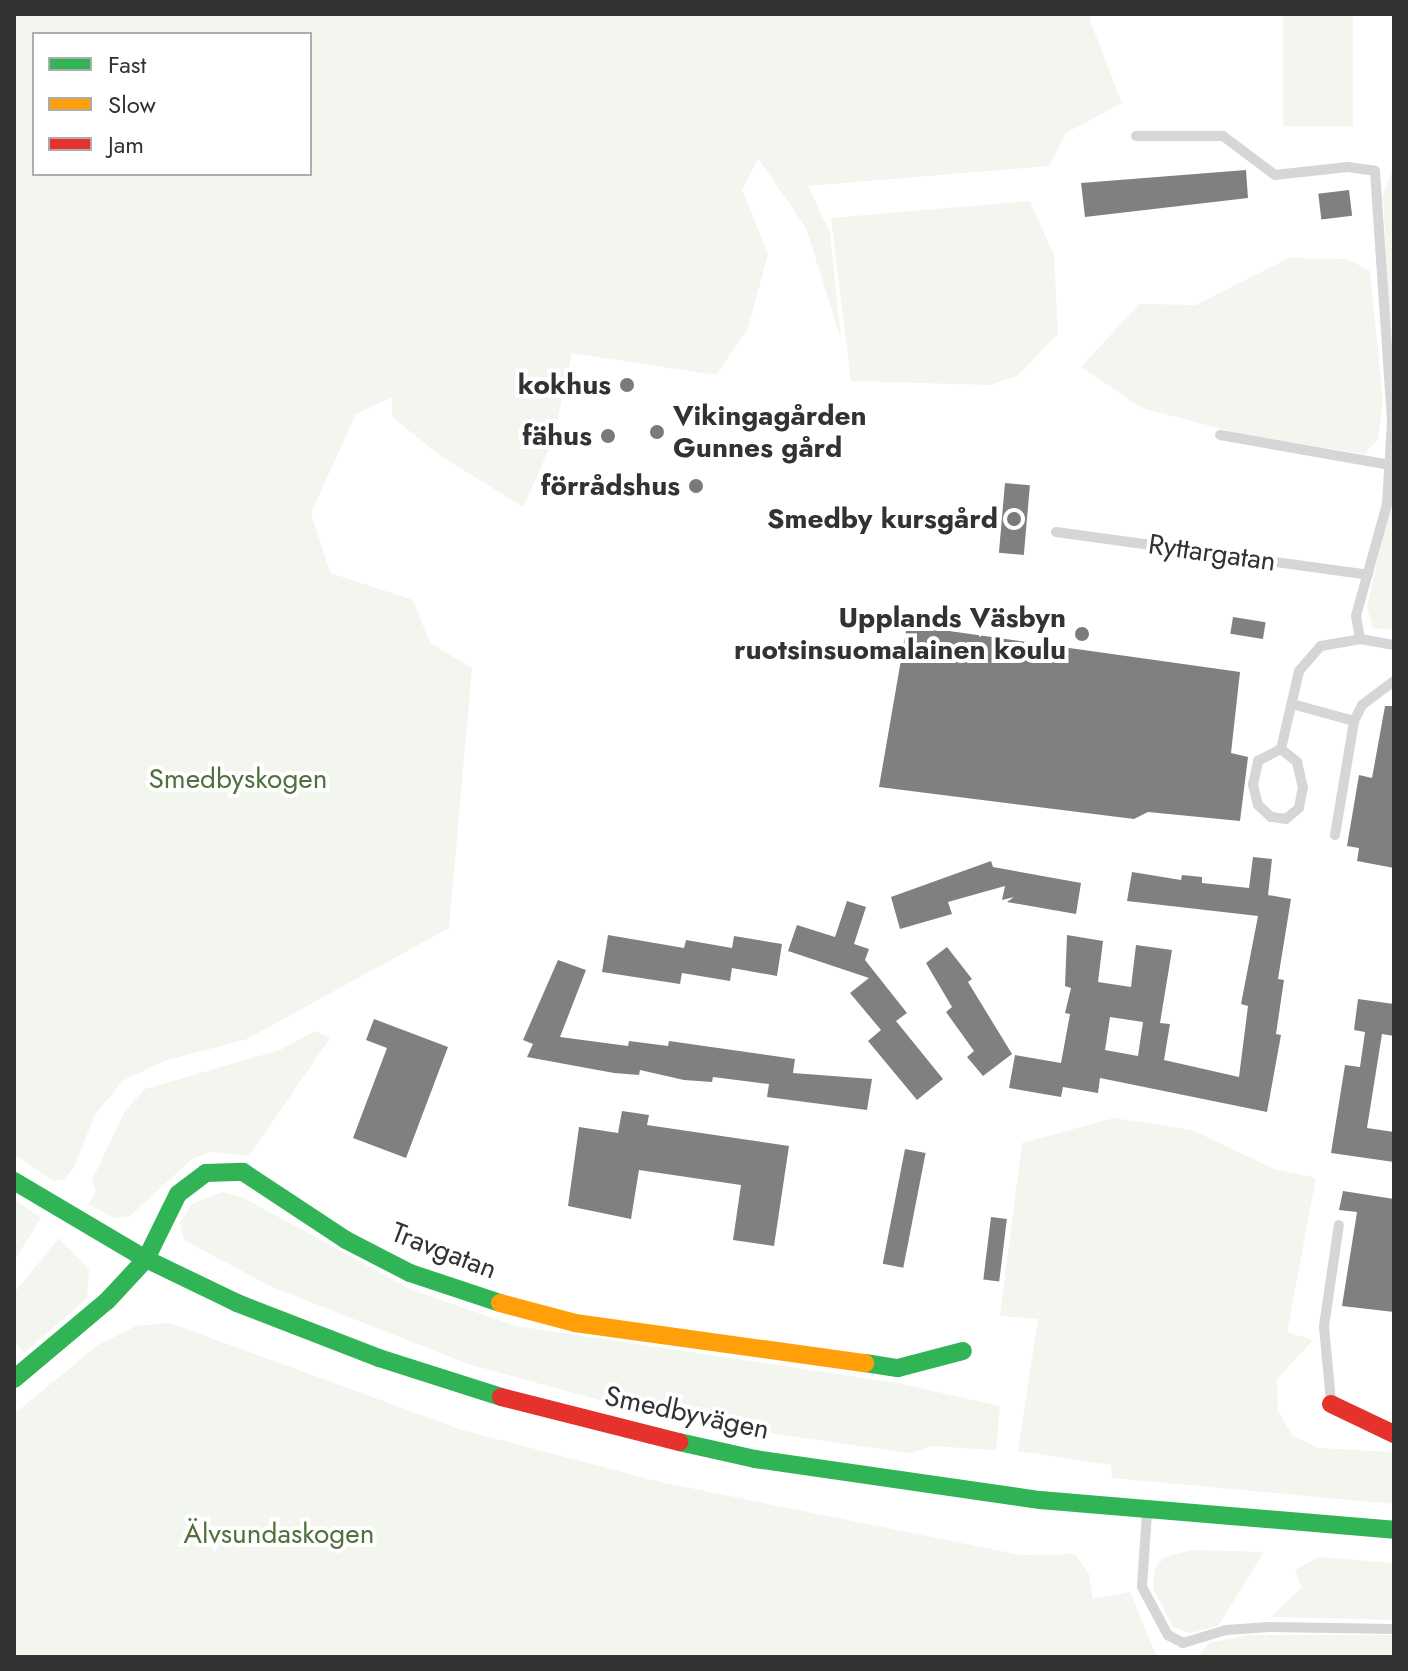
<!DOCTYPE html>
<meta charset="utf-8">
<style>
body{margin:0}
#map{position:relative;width:1408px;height:1671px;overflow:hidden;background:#fff;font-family:Jost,sans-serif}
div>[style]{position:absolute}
.green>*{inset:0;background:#f2f6ee;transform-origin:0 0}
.building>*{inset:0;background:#808080;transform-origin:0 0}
.lane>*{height:10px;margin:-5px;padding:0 5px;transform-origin:5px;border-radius:5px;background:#d6d6d6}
.fast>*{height:18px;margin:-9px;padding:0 9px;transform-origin:9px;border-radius:9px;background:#30b455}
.slow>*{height:18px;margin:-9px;padding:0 9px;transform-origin:9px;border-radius:9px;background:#ff9f0a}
.jam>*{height:18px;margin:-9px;padding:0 9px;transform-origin:9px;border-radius:9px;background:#e5322d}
.dots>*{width:22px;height:22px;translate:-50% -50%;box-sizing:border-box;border:4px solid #fff;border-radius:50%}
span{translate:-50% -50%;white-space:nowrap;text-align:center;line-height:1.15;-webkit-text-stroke:8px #fff;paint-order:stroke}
.poi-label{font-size:28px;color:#323232;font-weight:700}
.right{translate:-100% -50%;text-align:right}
.left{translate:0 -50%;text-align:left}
.street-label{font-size:28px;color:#323232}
.park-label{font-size:28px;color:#51703e}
.frame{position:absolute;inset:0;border:16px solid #323232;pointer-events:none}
.legend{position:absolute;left:32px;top:32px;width:280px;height:144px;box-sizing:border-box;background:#fff;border:2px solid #adadad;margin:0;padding:10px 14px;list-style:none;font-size:24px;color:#323232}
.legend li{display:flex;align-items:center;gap:16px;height:40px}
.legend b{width:40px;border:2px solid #adadad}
</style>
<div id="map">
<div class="green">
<div style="clip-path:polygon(evenodd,14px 14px,1094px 14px,1089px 18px,1122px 103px,1066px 133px,1049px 166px,808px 186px,830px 233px,841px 339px,806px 228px,758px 158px,742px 190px,768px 254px,748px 328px,716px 375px,572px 353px,553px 440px,523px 507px,438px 454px,392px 417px,392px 397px,356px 414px,311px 513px,330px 573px,413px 600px,430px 643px,472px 668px,449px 928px,247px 1039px,164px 1061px,122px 1081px,95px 1115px,73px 1169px,63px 1180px,53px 1181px,14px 1154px,14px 14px,34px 34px,310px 34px,310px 174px,34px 174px,34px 34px)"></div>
<div style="left:1283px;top:14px;width:70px;height:112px"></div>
<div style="clip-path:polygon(1394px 167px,1394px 404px,1383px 194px)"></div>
<div style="clip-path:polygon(1030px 201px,1054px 255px,1058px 334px,1017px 376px,990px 385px,851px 381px,831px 218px)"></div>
<div style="clip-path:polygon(1289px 258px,1347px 259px,1370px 271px,1383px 402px,1378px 440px,1364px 454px,1245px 435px,1142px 408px,1081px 367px,1139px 304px,1196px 305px)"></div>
<div style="clip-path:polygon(1394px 483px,1394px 630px,1373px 628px,1367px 608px)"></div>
<div style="clip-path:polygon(315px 1031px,330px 1038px,249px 1156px,211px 1152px,192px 1159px,130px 1216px,114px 1218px,88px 1204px,96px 1192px,92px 1180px,125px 1111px,145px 1089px,280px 1050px)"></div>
<div style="clip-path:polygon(1114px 1118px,1192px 1130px,1274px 1169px,1316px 1178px,1287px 1332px,1313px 1340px,1277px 1379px,1278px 1411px,1292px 1435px,1318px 1448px,1394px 1452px,1394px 1504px,1112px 1478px,1111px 1465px,1018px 1451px,1038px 1319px,1000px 1316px,1022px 1143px)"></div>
<div style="clip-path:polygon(222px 1192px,242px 1197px,412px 1290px,516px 1326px,897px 1383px,1000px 1406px,996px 1450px,931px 1446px,910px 1453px,777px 1434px,610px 1403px,468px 1364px,270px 1286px,184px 1240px,180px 1223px,192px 1204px)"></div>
<div style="clip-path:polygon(14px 1199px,41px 1218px,14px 1261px)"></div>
<div style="clip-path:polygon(59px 1238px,89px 1269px,87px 1298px,24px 1353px,14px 1341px,14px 1293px)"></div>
<div style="clip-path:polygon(170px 1323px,462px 1430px,660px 1482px,1020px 1555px,1075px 1554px,1089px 1574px,1093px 1599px,1130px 1592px,1157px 1657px,14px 1657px,14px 1414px,98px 1345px,136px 1326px)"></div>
<div style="clip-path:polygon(1192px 1550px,1264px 1552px,1218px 1626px,1190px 1633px,1173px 1627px,1153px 1588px,1155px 1568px,1165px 1557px)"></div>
<div style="clip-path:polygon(1319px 1557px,1394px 1563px,1394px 1620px,1271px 1617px,1301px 1588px,1295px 1570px)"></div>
<div style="clip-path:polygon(1246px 1635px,1394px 1635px,1394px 1657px,1197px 1657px,1209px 1643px)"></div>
</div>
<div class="building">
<div style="clip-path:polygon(1246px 170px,1248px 198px,1085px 217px,1081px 183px)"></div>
<div style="left:1349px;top:190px;width:26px;height:31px;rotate:83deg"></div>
<div style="left:1005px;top:483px;width:25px;height:70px;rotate:5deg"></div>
<div style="left:1233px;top:617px;width:33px;height:17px;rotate:9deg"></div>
<div style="clip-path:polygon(907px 625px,1240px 672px,1231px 753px,1248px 757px,1240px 821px,1148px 812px,1134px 819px,879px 787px)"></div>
<div style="clip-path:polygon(1385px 706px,1394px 706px,1394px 868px,1357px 861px,1359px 848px,1347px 846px,1359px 775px,1372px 778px)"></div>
<div style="clip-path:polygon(evenodd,1253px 857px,1272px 859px,1268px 895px,1291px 899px,1278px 979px,1284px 980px,1276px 1034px,1281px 1035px,1267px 1112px,1100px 1078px,1098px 1093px,1063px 1087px,1061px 1097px,1009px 1088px,1015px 1055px,1061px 1063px,1070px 1014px,1065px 1013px,1071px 988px,1065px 986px,1067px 935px,1103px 941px,1098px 982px,1131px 987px,1136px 945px,1172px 950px,1160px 1023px,1170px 1024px,1164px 1060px,1239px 1077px,1248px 1006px,1241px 1004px,1258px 916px,1127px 901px,1132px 872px,1181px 880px,1182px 875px,1202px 877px,1202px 883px,1249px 888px,1253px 857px,1110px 1017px,1143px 1022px,1138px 1056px,1105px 1050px,1110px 1017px)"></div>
<div style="clip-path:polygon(991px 861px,993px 867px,1081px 883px,1076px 914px,1007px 902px,1014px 897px,1002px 900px,1005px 886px,948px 902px,952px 914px,900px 929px,891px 897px)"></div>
<div style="clip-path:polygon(847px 901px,866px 907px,854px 944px,869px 949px,865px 960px,907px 1013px,896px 1021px,943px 1079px,917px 1100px,868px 1041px,881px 1030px,850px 993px,869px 978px,788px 951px,797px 925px,835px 937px)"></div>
<div style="clip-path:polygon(608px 935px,684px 948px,686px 940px,732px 948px,734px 936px,782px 944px,777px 976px,732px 968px,730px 981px,682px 973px,680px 984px,602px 972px)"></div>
<div style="clip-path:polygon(947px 947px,972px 979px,968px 982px,1012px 1054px,983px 1076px,967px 1057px,974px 1051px,946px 1012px,952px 1007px,926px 963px)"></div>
<div style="clip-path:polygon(558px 960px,586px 970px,560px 1037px,628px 1046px,629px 1041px,668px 1046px,669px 1041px,795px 1059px,793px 1073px,872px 1079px,867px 1110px,767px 1097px,769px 1084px,713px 1077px,712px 1082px,684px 1080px,640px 1070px,639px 1075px,614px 1073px,527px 1057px,533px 1044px,523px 1040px)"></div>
<div style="clip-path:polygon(1358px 999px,1394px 1004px,1394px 1036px,1382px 1034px,1367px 1128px,1394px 1132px,1394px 1162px,1331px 1153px,1345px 1065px,1360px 1067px,1365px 1032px,1354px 1030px)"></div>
<div style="clip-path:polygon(374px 1019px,448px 1047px,406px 1158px,353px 1138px,387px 1048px,366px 1040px)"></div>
<div style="clip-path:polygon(622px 1111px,649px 1115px,647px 1125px,789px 1146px,774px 1246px,733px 1240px,741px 1185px,639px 1170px,631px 1219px,568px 1206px,579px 1127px,618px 1133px)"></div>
<div style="left:905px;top:1149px;width:21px;height:117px;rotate:11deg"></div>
<div style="clip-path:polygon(1343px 1191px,1394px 1199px,1394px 1312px,1342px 1306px,1357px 1212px,1339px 1210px)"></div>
<div style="left:991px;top:1217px;width:16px;height:63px;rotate:7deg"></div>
</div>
<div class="lane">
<div style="left:1136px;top:136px;width:87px"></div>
<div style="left:1223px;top:136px;width:65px;rotate:36.9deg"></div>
<div style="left:1275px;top:175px;width:73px;rotate:-6.3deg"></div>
<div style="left:1348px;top:167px;width:27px;rotate:8deg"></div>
<div style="left:1375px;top:171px;width:252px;rotate:86.1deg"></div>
<div style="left:1392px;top:422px;width:82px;rotate:93.5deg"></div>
<div style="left:1387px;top:504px;width:116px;rotate:105.5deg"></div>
<div style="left:1356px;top:616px;width:23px;rotate:80deg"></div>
<div style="left:1360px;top:639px;width:35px;rotate:10deg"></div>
<div style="left:1220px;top:435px;width:173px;rotate:10deg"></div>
<div style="left:1056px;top:532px;width:315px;rotate:7.8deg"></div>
<div style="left:1292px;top:704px;width:64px;rotate:15.3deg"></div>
<div style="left:1281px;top:749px;width:21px;rotate:39deg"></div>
<div style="left:1297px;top:762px;width:26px;rotate:77deg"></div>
<div style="left:1303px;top:787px;width:21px;rotate:101deg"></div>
<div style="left:1299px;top:808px;width:17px;rotate:140deg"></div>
<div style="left:1286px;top:819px;width:15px;rotate:-172deg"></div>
<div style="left:1271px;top:817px;width:18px;rotate:-137deg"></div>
<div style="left:1258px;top:805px;width:21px;rotate:-104deg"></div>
<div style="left:1253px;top:785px;width:25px;rotate:-78deg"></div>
<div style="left:1258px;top:761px;width:26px;rotate:-28deg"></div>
<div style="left:1281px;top:749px;width:80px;rotate:-77deg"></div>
<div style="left:1299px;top:671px;width:33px;rotate:-49deg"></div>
<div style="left:1321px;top:646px;width:40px;rotate:-10deg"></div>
<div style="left:1335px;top:835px;width:116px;rotate:-80.5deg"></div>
<div style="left:1354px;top:721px;width:18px;rotate:-63deg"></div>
<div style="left:1362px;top:705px;width:40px;rotate:-37deg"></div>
<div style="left:1331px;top:1402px;width:76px;rotate:-95.3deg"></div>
<div style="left:1324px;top:1326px;width:102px;rotate:-81.6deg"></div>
<div style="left:1147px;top:1513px;width:74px;rotate:93.9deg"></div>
<div style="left:1142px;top:1587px;width:55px;rotate:61.6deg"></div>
<div style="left:1168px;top:1635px;width:17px;rotate:28deg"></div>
<div style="left:1183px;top:1643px;width:45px;rotate:-16.8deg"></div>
<div style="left:1226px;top:1630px;width:43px;rotate:-4deg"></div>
<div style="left:1269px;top:1627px;width:125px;rotate:0.9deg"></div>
</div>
<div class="fast">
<div style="left:14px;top:1181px;width:153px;rotate:30.6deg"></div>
<div style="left:146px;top:1259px;width:101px;rotate:25.8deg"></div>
<div style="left:237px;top:1303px;width:152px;rotate:21.2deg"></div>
<div style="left:379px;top:1358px;width:128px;rotate:17.7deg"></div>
<div style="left:865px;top:1363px;width:33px;rotate:9deg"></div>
<div style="left:898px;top:1368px;width:67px;rotate:-14.7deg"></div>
<div style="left:14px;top:1379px;width:121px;rotate:-40deg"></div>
<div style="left:107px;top:1301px;width:57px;rotate:-47.1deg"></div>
<div style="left:146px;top:1259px;width:72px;rotate:-63.8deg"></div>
<div style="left:178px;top:1194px;width:35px;rotate:-37deg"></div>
<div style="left:206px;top:1173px;width:37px;rotate:-2deg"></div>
<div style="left:243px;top:1172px;width:123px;rotate:33.4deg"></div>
<div style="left:346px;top:1240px;width:72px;rotate:27.3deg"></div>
<div style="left:410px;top:1273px;width:95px;rotate:18.4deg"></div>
<div style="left:679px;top:1442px;width:78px;rotate:12.6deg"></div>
<div style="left:755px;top:1459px;width:288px;rotate:8.2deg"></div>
<div style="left:1040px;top:1500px;width:355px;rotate:4.8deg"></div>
</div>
<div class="slow">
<div style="left:500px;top:1303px;width:78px;rotate:14.9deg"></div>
<div style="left:575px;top:1323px;width:293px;rotate:7.9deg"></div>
</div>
<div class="jam">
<div style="left:501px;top:1397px;width:184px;rotate:14.2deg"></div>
<div style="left:1331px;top:1404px;width:70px;rotate:25.5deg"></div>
</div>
<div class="dots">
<div style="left:627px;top:385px;background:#7a7a7a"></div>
<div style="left:657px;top:432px;background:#7a7a7a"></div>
<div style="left:608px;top:436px;background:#7a7a7a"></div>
<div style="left:696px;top:486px;background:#7a7a7a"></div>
<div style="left:1014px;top:519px;background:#7a7a7a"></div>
<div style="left:1082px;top:634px;background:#7a7a7a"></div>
</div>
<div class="poi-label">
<span class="right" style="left:611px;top:385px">kokhus</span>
<span class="left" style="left:673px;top:432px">Vikingagården<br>Gunnes gård</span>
<span class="right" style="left:592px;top:436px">fähus</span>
<span class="right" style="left:680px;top:486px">förrådshus</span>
<span class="right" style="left:998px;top:519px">Smedby kursgård</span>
<span class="right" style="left:1066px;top:634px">Upplands Väsbyn<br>ruotsinsuomalainen koulu</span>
</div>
<div class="street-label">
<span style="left:1212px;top:553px;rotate:8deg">Ryttargatan</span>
<span style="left:444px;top:1251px;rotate:21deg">Travgatan</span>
<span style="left:687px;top:1413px;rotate:12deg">Smedbyvägen</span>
</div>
<div class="park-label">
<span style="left:238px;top:779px">Smedbyskogen</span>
<span style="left:279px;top:1534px">Älvsundaskogen</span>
</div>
<div class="frame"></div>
<ul class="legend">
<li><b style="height:10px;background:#30b455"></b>Fast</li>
<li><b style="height:10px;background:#ff9f0a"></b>Slow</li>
<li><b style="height:10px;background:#e5322d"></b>Jam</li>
</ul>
</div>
